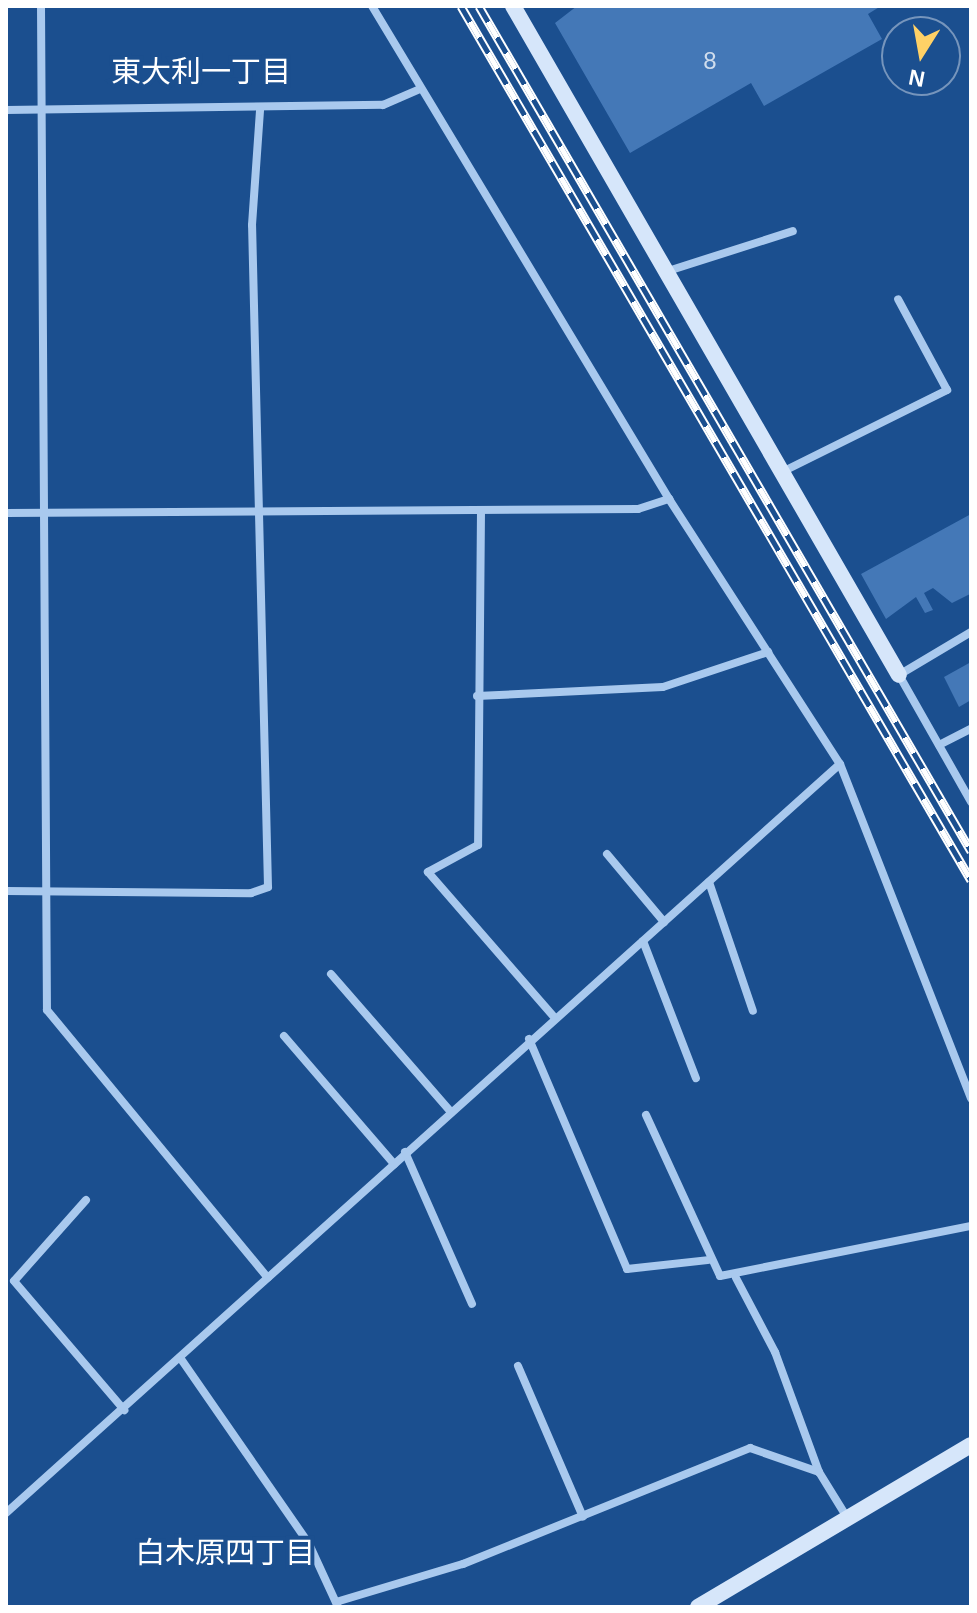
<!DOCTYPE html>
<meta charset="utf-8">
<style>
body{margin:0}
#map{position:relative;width:977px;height:1613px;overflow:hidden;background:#1b4f8f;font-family:Helvetica,"Noto Sans JP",sans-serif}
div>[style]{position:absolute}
.building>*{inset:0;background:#4478b7}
.street>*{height:8px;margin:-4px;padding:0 4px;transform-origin:4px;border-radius:4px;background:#a9c9ee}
.secondary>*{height:16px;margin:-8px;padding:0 8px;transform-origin:8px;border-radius:8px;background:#d6e6fa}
.rail>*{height:9px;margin-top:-4.5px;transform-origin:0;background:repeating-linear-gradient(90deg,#1b4f8f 0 18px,#fff 0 36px);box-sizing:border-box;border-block:2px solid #fff}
span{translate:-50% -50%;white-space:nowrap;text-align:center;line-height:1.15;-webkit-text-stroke:8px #1b4f8f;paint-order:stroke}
.number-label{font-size:24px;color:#d0dded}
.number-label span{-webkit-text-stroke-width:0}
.neighbourhood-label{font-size:30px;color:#fff}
.frame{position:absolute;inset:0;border:8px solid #fff;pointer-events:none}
.north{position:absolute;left:881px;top:16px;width:80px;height:80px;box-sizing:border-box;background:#1b4f8f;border:2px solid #7695bc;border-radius:50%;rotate:191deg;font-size:22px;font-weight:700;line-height:32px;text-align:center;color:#fff}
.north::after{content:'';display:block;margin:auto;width:28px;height:36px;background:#ffd166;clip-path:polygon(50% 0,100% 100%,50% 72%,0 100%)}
</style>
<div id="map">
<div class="building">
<div style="clip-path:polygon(577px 6px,881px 6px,868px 14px,882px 39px,764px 106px,751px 83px,630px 153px,555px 23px)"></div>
<div style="clip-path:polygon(971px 514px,970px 594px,952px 603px,933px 588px,924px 593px,933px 610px,925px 613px,916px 597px,886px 619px,861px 574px)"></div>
<div style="clip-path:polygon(971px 662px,971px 700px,959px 707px,944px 677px)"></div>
</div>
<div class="street">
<div style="left:41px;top:6px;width:1004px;rotate:89.66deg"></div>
<div style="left:47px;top:1010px;width:347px;rotate:50.5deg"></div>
<div style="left:372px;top:6px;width:576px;rotate:58.93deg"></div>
<div style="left:669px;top:499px;width:315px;rotate:57.2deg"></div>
<div style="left:840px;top:764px;width:359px;rotate:68.6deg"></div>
<div style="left:6px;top:110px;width:377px;rotate:-0.8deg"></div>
<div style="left:383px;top:105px;width:40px;rotate:-23.4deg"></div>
<div style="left:668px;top:271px;width:131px;rotate:-17.7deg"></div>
<div style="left:786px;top:470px;width:180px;rotate:-26.4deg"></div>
<div style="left:947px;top:390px;width:103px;rotate:-118.3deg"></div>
<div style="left:481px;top:511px;width:334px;rotate:90.5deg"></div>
<div style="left:478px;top:845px;width:57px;rotate:151.6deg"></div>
<div style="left:428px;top:872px;width:194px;rotate:49deg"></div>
<div style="left:6px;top:513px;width:632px;rotate:-0.36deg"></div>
<div style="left:638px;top:509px;width:33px;rotate:-18deg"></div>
<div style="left:971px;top:632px;width:84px;rotate:149.2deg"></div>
<div style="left:899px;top:675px;width:146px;rotate:60.4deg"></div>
<div style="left:477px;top:696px;width:186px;rotate:-2.8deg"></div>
<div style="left:663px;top:687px;width:111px;rotate:-18.4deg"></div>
<div style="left:939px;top:745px;width:36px;rotate:-27deg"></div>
<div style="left:607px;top:854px;width:89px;rotate:50deg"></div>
<div style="left:709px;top:882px;width:136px;rotate:71.2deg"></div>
<div style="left:6px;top:891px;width:245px;rotate:0.5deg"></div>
<div style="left:251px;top:893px;width:18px;rotate:-19deg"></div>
<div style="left:268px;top:887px;width:662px;rotate:-91.38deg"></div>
<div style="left:252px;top:225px;width:115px;rotate:-86deg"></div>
<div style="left:643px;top:941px;width:147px;rotate:68.9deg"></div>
<div style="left:331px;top:974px;width:183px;rotate:49deg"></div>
<div style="left:284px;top:1036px;width:169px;rotate:49.3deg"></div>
<div style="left:529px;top:1039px;width:250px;rotate:66.9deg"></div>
<div style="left:627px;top:1269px;width:81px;rotate:-6.3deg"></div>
<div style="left:646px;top:1115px;width:177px;rotate:65.3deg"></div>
<div style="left:720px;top:1276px;width:256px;rotate:-11.3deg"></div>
<div style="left:405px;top:1152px;width:166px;rotate:66.2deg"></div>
<div style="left:86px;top:1200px;width:108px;rotate:131.6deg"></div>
<div style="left:14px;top:1281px;width:170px;rotate:49.5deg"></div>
<div style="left:736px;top:1278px;width:84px;rotate:62.2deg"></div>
<div style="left:775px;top:1352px;width:128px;rotate:69.9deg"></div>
<div style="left:181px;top:1359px;width:225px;rotate:55.3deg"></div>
<div style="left:309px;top:1544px;width:69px;rotate:65.3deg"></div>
<div style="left:518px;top:1366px;width:164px;rotate:66.7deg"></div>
<div style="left:6px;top:1513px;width:1121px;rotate:-41.93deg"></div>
<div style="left:336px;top:1602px;width:133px;rotate:-16.7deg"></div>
<div style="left:463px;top:1564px;width:310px;rotate:-22deg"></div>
<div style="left:750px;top:1448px;width:73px;rotate:19.2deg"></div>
<div style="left:819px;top:1472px;width:55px;rotate:58.3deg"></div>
</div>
<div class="secondary">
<div style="left:513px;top:6px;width:772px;rotate:60.02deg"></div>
<div style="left:698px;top:1607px;width:317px;rotate:-30.7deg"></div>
</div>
<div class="rail">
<div style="left:461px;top:6px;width:1012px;rotate:59.74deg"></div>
<div style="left:479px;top:6px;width:978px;rotate:59.79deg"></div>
</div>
<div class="number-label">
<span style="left:710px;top:61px">8</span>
</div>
<div class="neighbourhood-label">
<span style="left:201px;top:72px">東大利一丁目</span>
<span style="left:225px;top:1553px">白木原四丁目</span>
</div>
<div class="frame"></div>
<div class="north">N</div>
</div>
